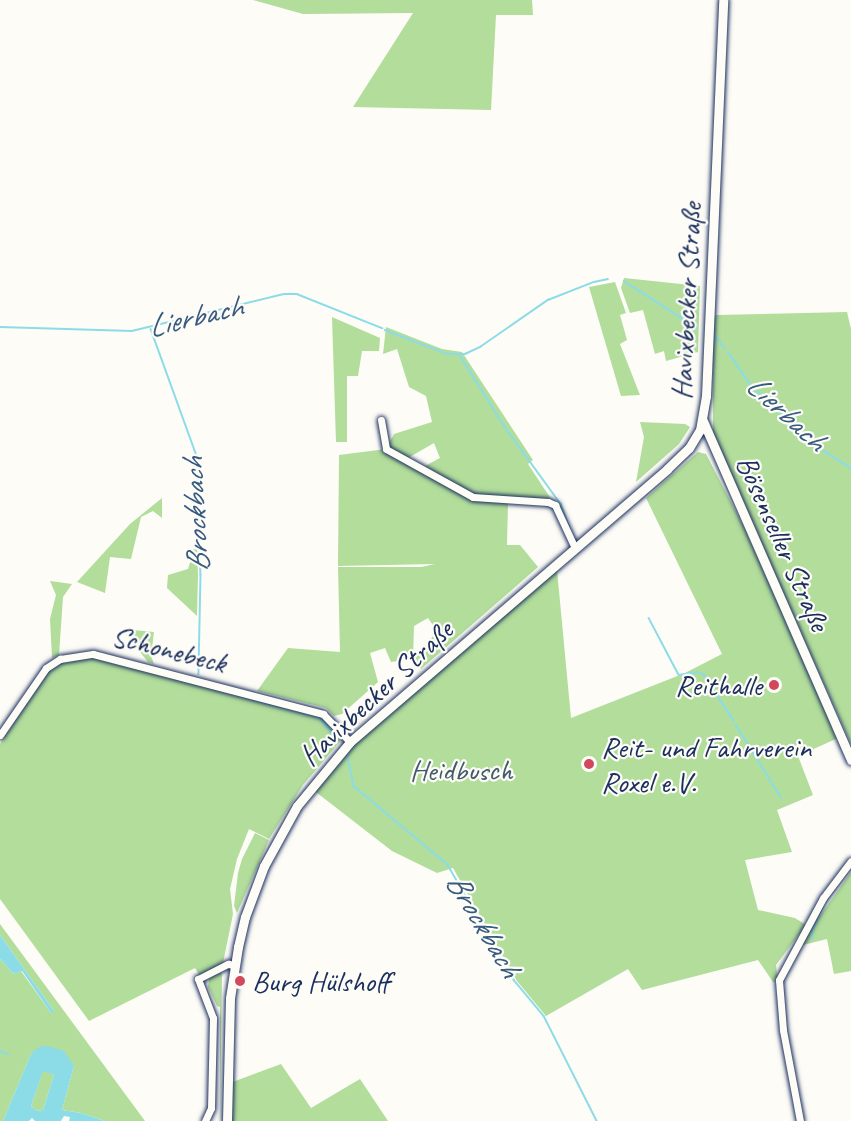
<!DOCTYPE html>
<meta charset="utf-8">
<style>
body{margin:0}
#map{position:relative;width:851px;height:1121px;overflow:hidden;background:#fdfcf7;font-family:Caveat,sans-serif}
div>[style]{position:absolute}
.green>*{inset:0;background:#b2dd9b}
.water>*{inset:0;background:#8cdce7}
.stream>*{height:1.5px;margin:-0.75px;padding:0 0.75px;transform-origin:0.75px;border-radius:0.75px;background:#8cdce7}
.roads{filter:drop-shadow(0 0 2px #1b2f5e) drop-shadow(0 0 2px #1b2f5e)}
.street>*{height:7px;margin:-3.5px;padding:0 3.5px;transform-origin:3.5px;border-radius:3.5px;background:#fdfcf7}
.secondary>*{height:9px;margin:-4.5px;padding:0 4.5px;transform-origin:4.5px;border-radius:4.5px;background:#fdfcf7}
.dots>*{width:16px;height:16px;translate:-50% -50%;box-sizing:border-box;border:3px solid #fdfcf7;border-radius:50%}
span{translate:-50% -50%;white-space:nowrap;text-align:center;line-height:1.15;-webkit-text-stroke:4.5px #fdfcf7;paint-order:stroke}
.street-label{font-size:30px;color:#1b2f5e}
.poi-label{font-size:30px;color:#1b2f5e}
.right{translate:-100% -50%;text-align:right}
.left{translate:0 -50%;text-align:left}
.park-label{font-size:30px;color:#415a6d}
.water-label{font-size:32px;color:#375a80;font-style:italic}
</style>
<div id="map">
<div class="green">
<div style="clip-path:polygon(253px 0,532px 0,533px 15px,496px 15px,491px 110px,353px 107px,413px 13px,303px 14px)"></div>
<div style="clip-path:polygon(624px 278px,700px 286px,698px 352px,666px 361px,664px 351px,655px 354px,643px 310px,630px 313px,621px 288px)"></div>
<div style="clip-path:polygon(615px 282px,626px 313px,620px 315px,627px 340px,620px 344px,640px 395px,621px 396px,589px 287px)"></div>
<div style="clip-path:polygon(847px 312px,851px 329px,851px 744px,713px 436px,713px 320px,716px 315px)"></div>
<div style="clip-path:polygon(332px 317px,380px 338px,379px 351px,362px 351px,358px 376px,347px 376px,347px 442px,336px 442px)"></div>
<div style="clip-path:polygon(386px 327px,442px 349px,462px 352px,533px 460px,528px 464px,553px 502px,474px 494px,425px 466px,440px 458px,434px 443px,408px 458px,387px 447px,394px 434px,432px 422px,426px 396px,409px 387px,397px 349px,383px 354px)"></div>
<div style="clip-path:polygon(640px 422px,685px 424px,690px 427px,679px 444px,636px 482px,644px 437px)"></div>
<div style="clip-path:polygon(386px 449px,472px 500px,508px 503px,507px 545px,520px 545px,538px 567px,421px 669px,414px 660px,437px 631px,428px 618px,414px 626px,413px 659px,391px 662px,385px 648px,370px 653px,378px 682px,342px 714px,334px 716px,326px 708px,257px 691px,288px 648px,340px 652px,338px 567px,421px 567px,435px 564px,338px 566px,339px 455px)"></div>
<div style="clip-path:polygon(698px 452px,706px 454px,744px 527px,838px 738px,798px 756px,813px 795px,777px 810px,792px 852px,745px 860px,758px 910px,795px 918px,806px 925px,776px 965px,778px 982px,773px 982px,758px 960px,642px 990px,628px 969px,546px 1016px,517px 981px,453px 868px,437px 873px,392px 851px,312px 789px,352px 743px,557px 570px,571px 718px,685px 673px,722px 654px,646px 498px)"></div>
<div style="clip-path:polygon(162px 498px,162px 518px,153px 511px,141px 517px,131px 559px,110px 557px,105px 593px,77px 582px,130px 524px)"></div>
<div style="clip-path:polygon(197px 541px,198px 575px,197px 616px,167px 588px,168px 575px,188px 569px)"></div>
<div style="clip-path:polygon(50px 581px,72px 584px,63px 597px,59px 655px,52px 658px,50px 619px,56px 595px)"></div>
<div style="clip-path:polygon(122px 629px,154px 632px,151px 656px,154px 664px,148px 662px)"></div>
<div style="clip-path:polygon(95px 657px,321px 715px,343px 738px,303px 785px,269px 839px,249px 829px,237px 859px,230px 889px,233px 914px,223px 963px,200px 976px,195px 968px,89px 1021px,0 899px,0 744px,47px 669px,55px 663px)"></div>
<div style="clip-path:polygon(255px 833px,269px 840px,237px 913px,234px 906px,238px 873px,242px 859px)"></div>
<div style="clip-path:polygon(851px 872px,851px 971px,834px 974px,827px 939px,799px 946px)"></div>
<div style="clip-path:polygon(0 924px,145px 1121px,105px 1121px,81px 1113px,62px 1110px,74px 1066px,31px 1054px,3px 1121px,0 1121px,0 959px,14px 974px,21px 971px,51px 1013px,54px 1011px,0 935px)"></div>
<div style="clip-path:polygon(219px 971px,222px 974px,220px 1121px,220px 1007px,217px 1006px,208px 987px,209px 977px)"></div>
<div style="clip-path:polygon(281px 1064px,311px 1108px,360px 1079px,388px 1121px,229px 1121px,230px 1083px)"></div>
<div style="clip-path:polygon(43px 1070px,54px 1075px,43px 1110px,37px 1111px,31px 1106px)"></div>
</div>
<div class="water">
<div style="clip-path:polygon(0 935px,54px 1011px,53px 1013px,51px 1013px,22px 971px,14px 974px,0 959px)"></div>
<div style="clip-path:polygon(evenodd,47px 1046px,64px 1051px,74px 1066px,62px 1110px,81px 1113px,105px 1121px,69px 1121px,70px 1117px,64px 1116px,61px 1121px,35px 1121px,32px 1118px,29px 1121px,3px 1121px,31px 1054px,39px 1047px,47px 1046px,43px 1071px,54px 1075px,43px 1110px,37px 1111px,31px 1106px,43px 1071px)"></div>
</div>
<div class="stream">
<div style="left:624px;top:281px;width:87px;rotate:32.8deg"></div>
<div style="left:0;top:327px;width:132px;rotate:1.7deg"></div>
<div style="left:132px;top:331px;width:156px;rotate:-13.7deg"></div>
<div style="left:284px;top:294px;width:13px"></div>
<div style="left:297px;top:294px;width:92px;rotate:21.8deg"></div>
<div style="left:151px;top:329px;width:135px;rotate:70.1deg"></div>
<div style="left:197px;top:456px;width:119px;rotate:88.1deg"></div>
<div style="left:201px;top:575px;width:99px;rotate:91.2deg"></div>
<div style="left:385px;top:330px;width:67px;rotate:20.9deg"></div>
<div style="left:448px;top:354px;width:17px"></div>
<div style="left:465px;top:354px;width:17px;rotate:-25deg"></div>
<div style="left:480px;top:347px;width:83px;rotate:-34.7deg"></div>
<div style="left:548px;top:300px;width:49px;rotate:-21.4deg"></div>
<div style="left:594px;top:282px;width:14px;rotate:-12deg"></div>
<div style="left:715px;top:336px;width:16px;rotate:50deg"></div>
<div style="left:728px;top:352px;width:40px;rotate:55.1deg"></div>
<div style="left:751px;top:385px;width:89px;rotate:43.2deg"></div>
<div style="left:816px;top:446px;width:41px;rotate:32.2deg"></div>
<div style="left:460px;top:355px;width:81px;rotate:58.1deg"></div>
<div style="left:503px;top:424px;width:99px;rotate:54.1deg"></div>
<div style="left:561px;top:504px;width:30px;rotate:70deg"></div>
<div style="left:649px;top:618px;width:64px;rotate:62.2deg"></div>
<div style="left:679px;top:675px;width:19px;rotate:-9deg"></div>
<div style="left:698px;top:672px;width:7px;rotate:27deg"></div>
<div style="left:704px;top:675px;width:55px;rotate:56.9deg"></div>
<div style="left:243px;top:697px;width:79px;rotate:14.7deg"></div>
<div style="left:319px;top:717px;width:28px;rotate:51deg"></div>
<div style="left:736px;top:725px;width:85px;rotate:58deg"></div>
<div style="left:347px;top:753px;width:34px;rotate:78deg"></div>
<div style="left:354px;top:786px;width:123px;rotate:40deg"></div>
<div style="left:448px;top:865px;width:133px;rotate:60.1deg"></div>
<div style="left:514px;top:980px;width:47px;rotate:50.2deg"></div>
<div style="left:544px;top:1016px;width:118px;rotate:63.2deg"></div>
<div style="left:813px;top:939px;width:9px;rotate:-96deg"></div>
<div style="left:812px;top:930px;width:26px;rotate:-65deg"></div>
<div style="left:0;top:1051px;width:9px;rotate:21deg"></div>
</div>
<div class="roads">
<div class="street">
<div style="left:381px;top:420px;width:29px;rotate:80deg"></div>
<div style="left:386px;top:449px;width:99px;rotate:28.9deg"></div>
<div style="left:473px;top:497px;width:75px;rotate:3.8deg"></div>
<div style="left:548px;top:502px;width:8px;rotate:23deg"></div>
<div style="left:555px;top:505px;width:47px;rotate:65.1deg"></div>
<div style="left:0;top:735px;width:81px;rotate:-55.5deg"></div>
<div style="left:46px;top:668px;width:17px;rotate:-33deg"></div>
<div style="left:60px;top:659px;width:33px;rotate:-9deg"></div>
<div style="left:93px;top:654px;width:238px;rotate:14.6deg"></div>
<div style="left:323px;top:714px;width:39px;rotate:46deg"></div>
<div style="left:205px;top:1121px;width:14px;rotate:-65deg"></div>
<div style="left:211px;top:1108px;width:90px;rotate:-88.7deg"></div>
<div style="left:213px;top:1018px;width:42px;rotate:-111deg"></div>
<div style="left:198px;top:979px;width:34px;rotate:-27deg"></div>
<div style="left:228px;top:964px;width:6px;rotate:9deg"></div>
<div style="left:800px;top:1121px;width:93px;rotate:-100.6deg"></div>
<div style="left:783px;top:1030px;width:50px;rotate:-94.6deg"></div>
<div style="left:779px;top:980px;width:93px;rotate:-61.8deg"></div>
<div style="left:823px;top:898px;width:46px;rotate:-52.9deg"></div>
</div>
<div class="secondary">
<div style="left:703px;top:421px;width:370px;rotate:66.4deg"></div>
<div style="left:227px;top:1121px;width:123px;rotate:-88.6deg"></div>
<div style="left:230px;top:998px;width:52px;rotate:-81.1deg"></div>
<div style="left:238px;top:947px;width:31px;rotate:-77deg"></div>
<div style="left:245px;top:917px;width:54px;rotate:-69.6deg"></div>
<div style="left:264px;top:866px;width:68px;rotate:-61.2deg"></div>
<div style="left:297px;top:806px;width:83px;rotate:-50.4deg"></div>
<div style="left:350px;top:742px;width:418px;rotate:-40.7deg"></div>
<div style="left:667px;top:469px;width:30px;rotate:-44deg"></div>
<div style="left:689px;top:448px;width:21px;rotate:-59deg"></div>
<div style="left:700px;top:430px;width:35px;rotate:-80deg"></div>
<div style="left:706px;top:396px;width:396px;rotate:-87.5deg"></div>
</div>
</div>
<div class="dots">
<div style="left:774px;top:685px;background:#d1495b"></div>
<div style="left:589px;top:764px;background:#d1495b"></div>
<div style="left:240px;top:981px;background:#d1495b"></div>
</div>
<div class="street-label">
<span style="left:686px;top:301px;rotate:-87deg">Havixbecker Straße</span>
<span style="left:783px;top:543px;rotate:66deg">Bösenseller Straße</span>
<span style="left:169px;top:649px;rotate:14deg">Schonebeck</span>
<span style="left:376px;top:693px;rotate:-43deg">Havixbecker Straße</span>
</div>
<div class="poi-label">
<span class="right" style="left:762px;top:685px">Reithalle</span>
<span class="left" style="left:601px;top:764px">Reit- und Fahrverein<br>Roxel e.V.</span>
<span class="left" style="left:252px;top:981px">Burg Hülshoff</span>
</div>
<div class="park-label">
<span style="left:461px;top:770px">Heidbusch</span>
</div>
<div class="water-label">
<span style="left:195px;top:317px;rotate:-13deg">Lierbach</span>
<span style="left:786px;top:413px;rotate:43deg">Lierbach</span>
<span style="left:196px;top:515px;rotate:-93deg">Brockbach</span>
<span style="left:483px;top:925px;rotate:59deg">Brockbach</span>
</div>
</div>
